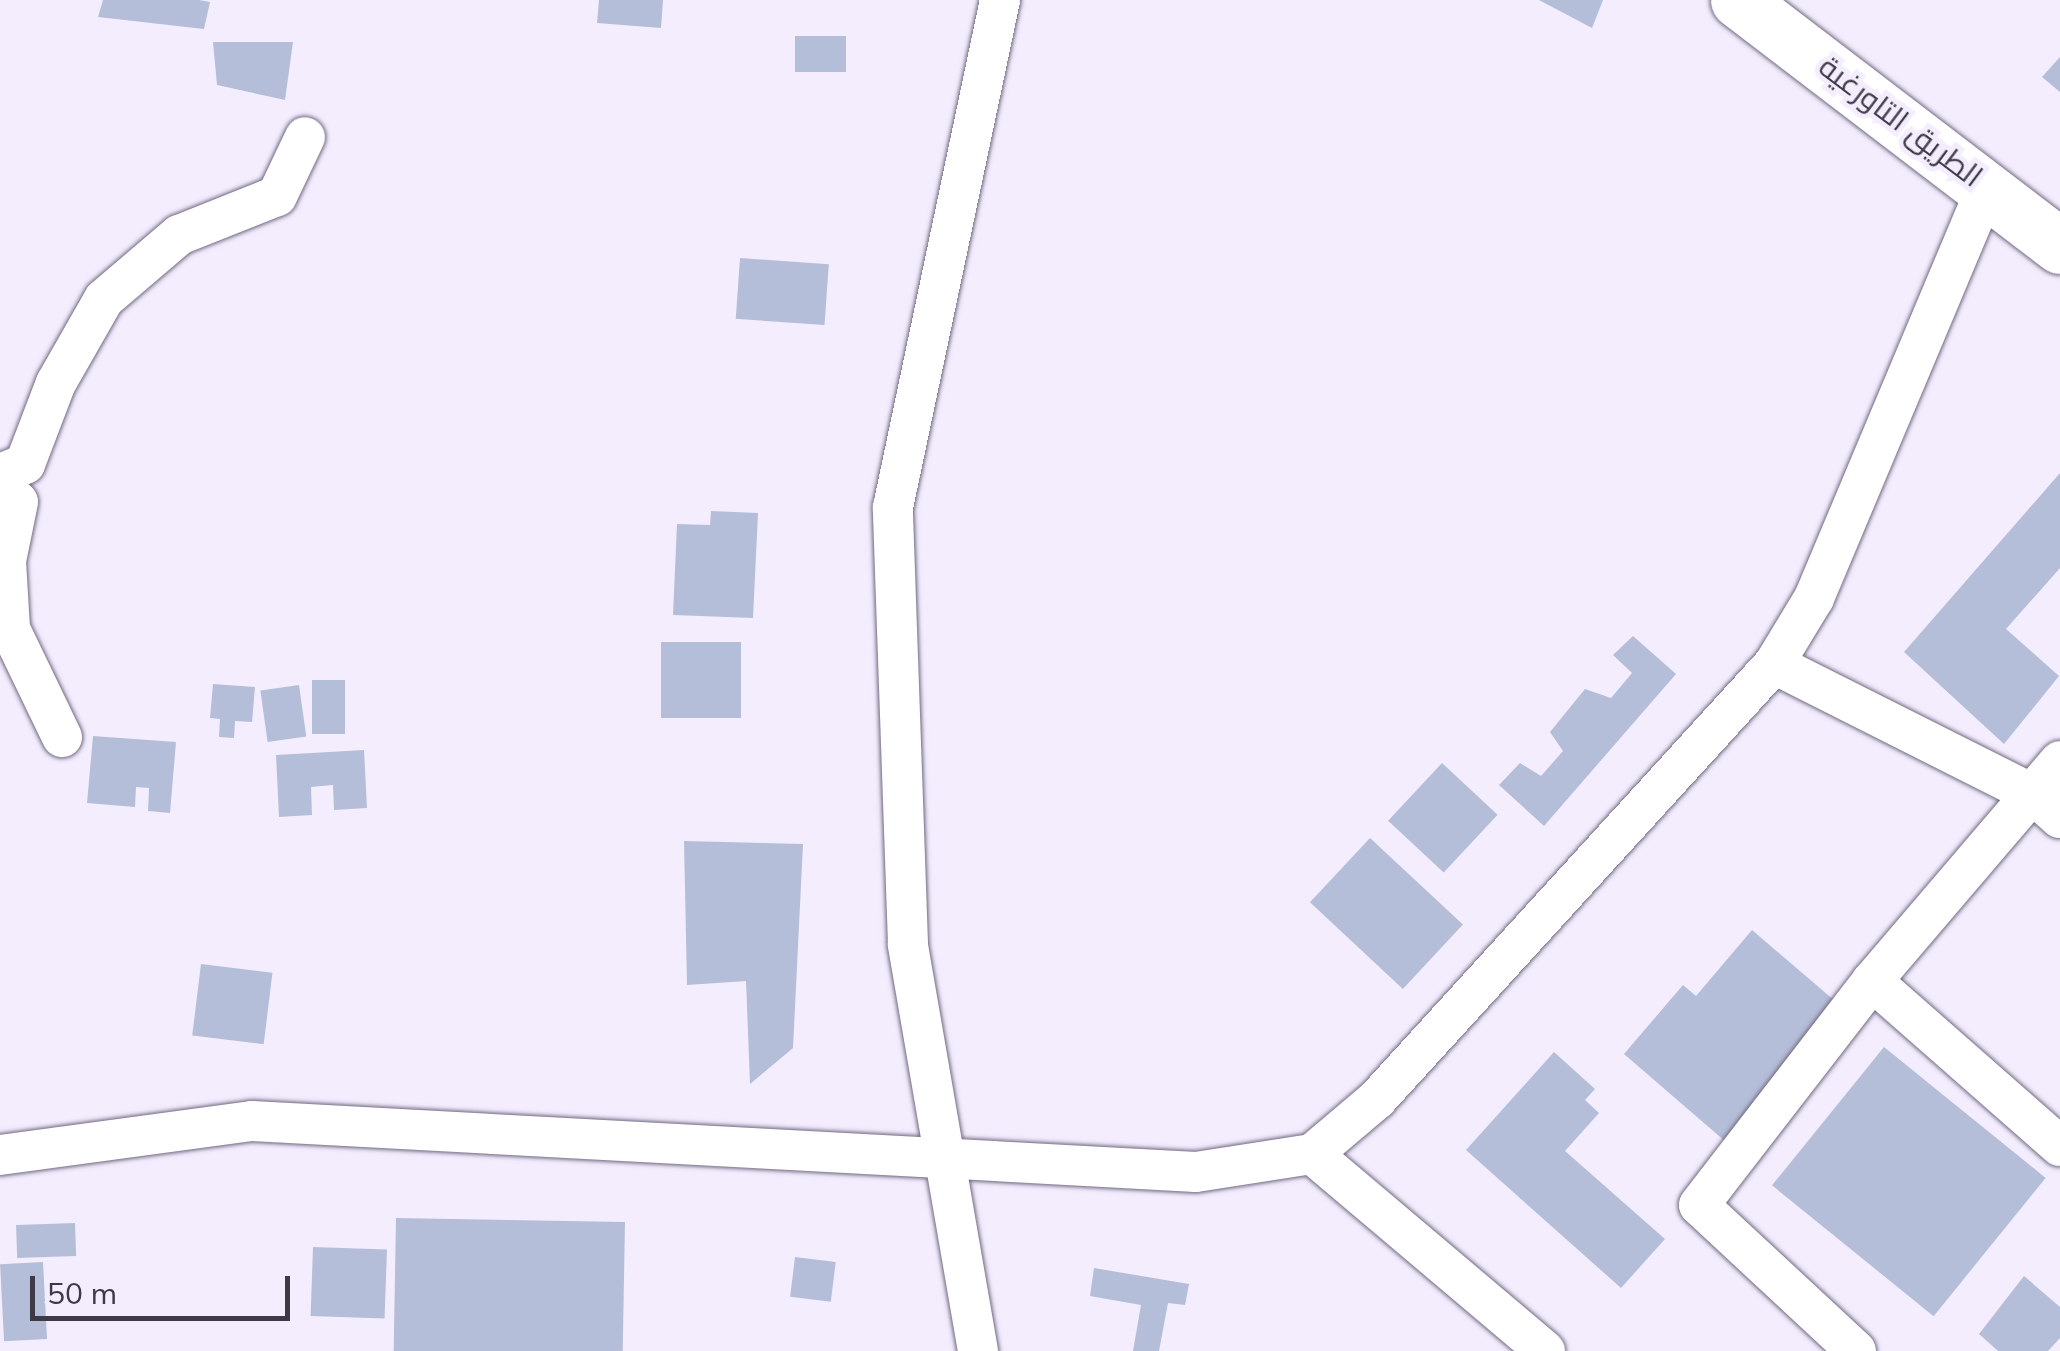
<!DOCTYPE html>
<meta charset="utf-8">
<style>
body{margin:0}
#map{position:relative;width:2060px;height:1351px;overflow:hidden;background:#f3edfe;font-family:Mulish,Cairo,sans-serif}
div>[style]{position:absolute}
.building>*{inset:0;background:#b5bed8;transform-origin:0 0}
.roads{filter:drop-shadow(0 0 2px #726981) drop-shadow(0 0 2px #726981)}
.street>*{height:40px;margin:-20px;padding:0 20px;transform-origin:20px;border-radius:20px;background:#fff}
.secondary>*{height:55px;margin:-27.5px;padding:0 27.5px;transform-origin:27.5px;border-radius:27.5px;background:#fff}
span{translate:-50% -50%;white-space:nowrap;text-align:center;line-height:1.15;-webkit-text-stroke:10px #f3edfe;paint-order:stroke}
.street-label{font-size:30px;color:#3e3a45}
.scale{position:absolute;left:30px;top:1276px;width:260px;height:45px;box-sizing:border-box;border:5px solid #3e3a45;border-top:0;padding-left:12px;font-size:30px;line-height:35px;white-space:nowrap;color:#3e3a45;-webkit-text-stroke:8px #f3edfe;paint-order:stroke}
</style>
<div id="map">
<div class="building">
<div style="clip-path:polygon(103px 0,199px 0,210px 2px,204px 29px,98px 17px)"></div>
<div style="clip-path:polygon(599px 0,663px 0,661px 28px,597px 23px)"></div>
<div style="clip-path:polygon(1539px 0,1603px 0,1592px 28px)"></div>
<div style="left:846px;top:36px;width:36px;height:51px;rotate:90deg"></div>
<div style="clip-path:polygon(213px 42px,293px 42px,285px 100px,217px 85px)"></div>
<div style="clip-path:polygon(2060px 57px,2060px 92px,2042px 77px)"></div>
<div style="left:740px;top:258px;width:89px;height:61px;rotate:4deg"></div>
<div style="clip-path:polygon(2060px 473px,2060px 568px,2006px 629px,2059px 676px,2004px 744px,1904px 652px)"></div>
<div style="clip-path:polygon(711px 511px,758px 513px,753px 618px,673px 615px,677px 524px,710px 525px)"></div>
<div style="clip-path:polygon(1633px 636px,1676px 674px,1544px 826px,1499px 785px,1520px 763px,1541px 776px,1563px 751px,1550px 732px,1585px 689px,1611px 698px,1632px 673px,1613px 655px)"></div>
<div style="left:741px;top:642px;width:76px;height:80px;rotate:90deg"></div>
<div style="left:345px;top:680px;width:54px;height:33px;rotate:90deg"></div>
<div style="clip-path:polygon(213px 684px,255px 687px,252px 722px,235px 721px,234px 738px,219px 737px,220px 719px,210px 718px)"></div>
<div style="left:299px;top:685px;width:52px;height:39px;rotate:82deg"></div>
<div style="clip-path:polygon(93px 736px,176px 742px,170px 813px,148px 811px,149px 788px,136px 787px,135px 807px,87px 803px)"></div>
<div style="clip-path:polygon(364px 750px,367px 808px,334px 810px,333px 785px,311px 787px,312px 815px,279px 817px,276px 755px)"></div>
<div style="left:1442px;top:763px;width:76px;height:79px;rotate:43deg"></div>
<div style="left:1370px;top:838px;width:127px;height:88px;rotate:43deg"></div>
<div style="clip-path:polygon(684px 841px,803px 844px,793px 1048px,750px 1084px,746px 981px,687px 985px)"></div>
<div style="clip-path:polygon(1752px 930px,1842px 1007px,1726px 1142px,1624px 1054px,1683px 985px,1696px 996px)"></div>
<div style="left:201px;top:964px;width:72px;height:72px;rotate:7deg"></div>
<div style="left:1884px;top:1047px;width:208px;height:178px;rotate:39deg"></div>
<div style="clip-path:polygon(1554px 1052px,1595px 1089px,1585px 1100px,1599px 1113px,1565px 1151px,1665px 1239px,1621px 1288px,1466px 1150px)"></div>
<div style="left:396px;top:1218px;width:229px;height:133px;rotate:1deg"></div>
<div style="left:75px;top:1223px;width:33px;height:59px;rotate:88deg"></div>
<div style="left:313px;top:1247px;width:74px;height:69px;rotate:2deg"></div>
<div style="left:795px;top:1257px;width:41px;height:40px;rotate:7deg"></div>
<div style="left:43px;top:1262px;width:77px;height:43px;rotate:87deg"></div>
<div style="clip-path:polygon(1094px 1268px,1189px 1284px,1185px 1305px,1168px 1303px,1159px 1351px,1133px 1351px,1141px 1305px,1090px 1296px)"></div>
<div style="clip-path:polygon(2024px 1276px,2060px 1307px,2060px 1338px,2048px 1351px,1998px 1351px,1979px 1334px)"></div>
</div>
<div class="roads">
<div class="street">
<div style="left:0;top:474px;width:27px;rotate:-22deg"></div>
<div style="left:25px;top:464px;width:87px;rotate:-69.1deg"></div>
<div style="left:56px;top:383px;width:97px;rotate:-60.3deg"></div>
<div style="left:104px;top:299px;width:99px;rotate:-40.5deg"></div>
<div style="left:179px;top:235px;width:105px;rotate:-21.7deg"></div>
<div style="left:277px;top:196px;width:65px;rotate:-64.6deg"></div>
<div style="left:0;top:484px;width:25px;rotate:45deg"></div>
<div style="left:18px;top:502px;width:60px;rotate:101.5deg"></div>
<div style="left:6px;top:561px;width:68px;rotate:86.6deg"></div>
<div style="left:10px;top:629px;width:120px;rotate:64.3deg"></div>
<div style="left:1774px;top:664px;width:290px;rotate:26.7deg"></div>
<div style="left:2033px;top:794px;width:36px;rotate:42deg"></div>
<div style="left:1872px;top:981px;width:250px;rotate:41.3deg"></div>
<div style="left:1312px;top:1154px;width:305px;rotate:40.2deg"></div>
<div style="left:0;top:1155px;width:254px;rotate:-7.7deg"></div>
<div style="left:252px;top:1121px;width:945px;rotate:3.09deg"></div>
<div style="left:1196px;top:1172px;width:117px;rotate:-8.8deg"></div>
<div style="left:1312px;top:1154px;width:85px;rotate:-40.2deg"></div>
<div style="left:1377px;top:1099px;width:589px;rotate:-47.62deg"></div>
<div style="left:1774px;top:664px;width:77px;rotate:-58.8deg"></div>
<div style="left:1814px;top:598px;width:448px;rotate:-67.2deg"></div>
<div style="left:978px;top:1351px;width:413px;rotate:-99.8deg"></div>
<div style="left:908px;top:944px;width:437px;rotate:-92deg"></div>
<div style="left:893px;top:507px;width:518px;rotate:-78.08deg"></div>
<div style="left:1856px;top:1351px;width:214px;rotate:-137.1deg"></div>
<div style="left:1699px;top:1205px;width:283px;rotate:-52.3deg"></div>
<div style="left:1872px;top:981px;width:289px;rotate:-49.5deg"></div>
</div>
<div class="secondary">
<div style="left:1738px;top:0;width:405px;rotate:37.4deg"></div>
</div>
</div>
<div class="street-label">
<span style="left:1901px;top:121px;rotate:37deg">الطريق التاورغية</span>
</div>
<div class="scale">50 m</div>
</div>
